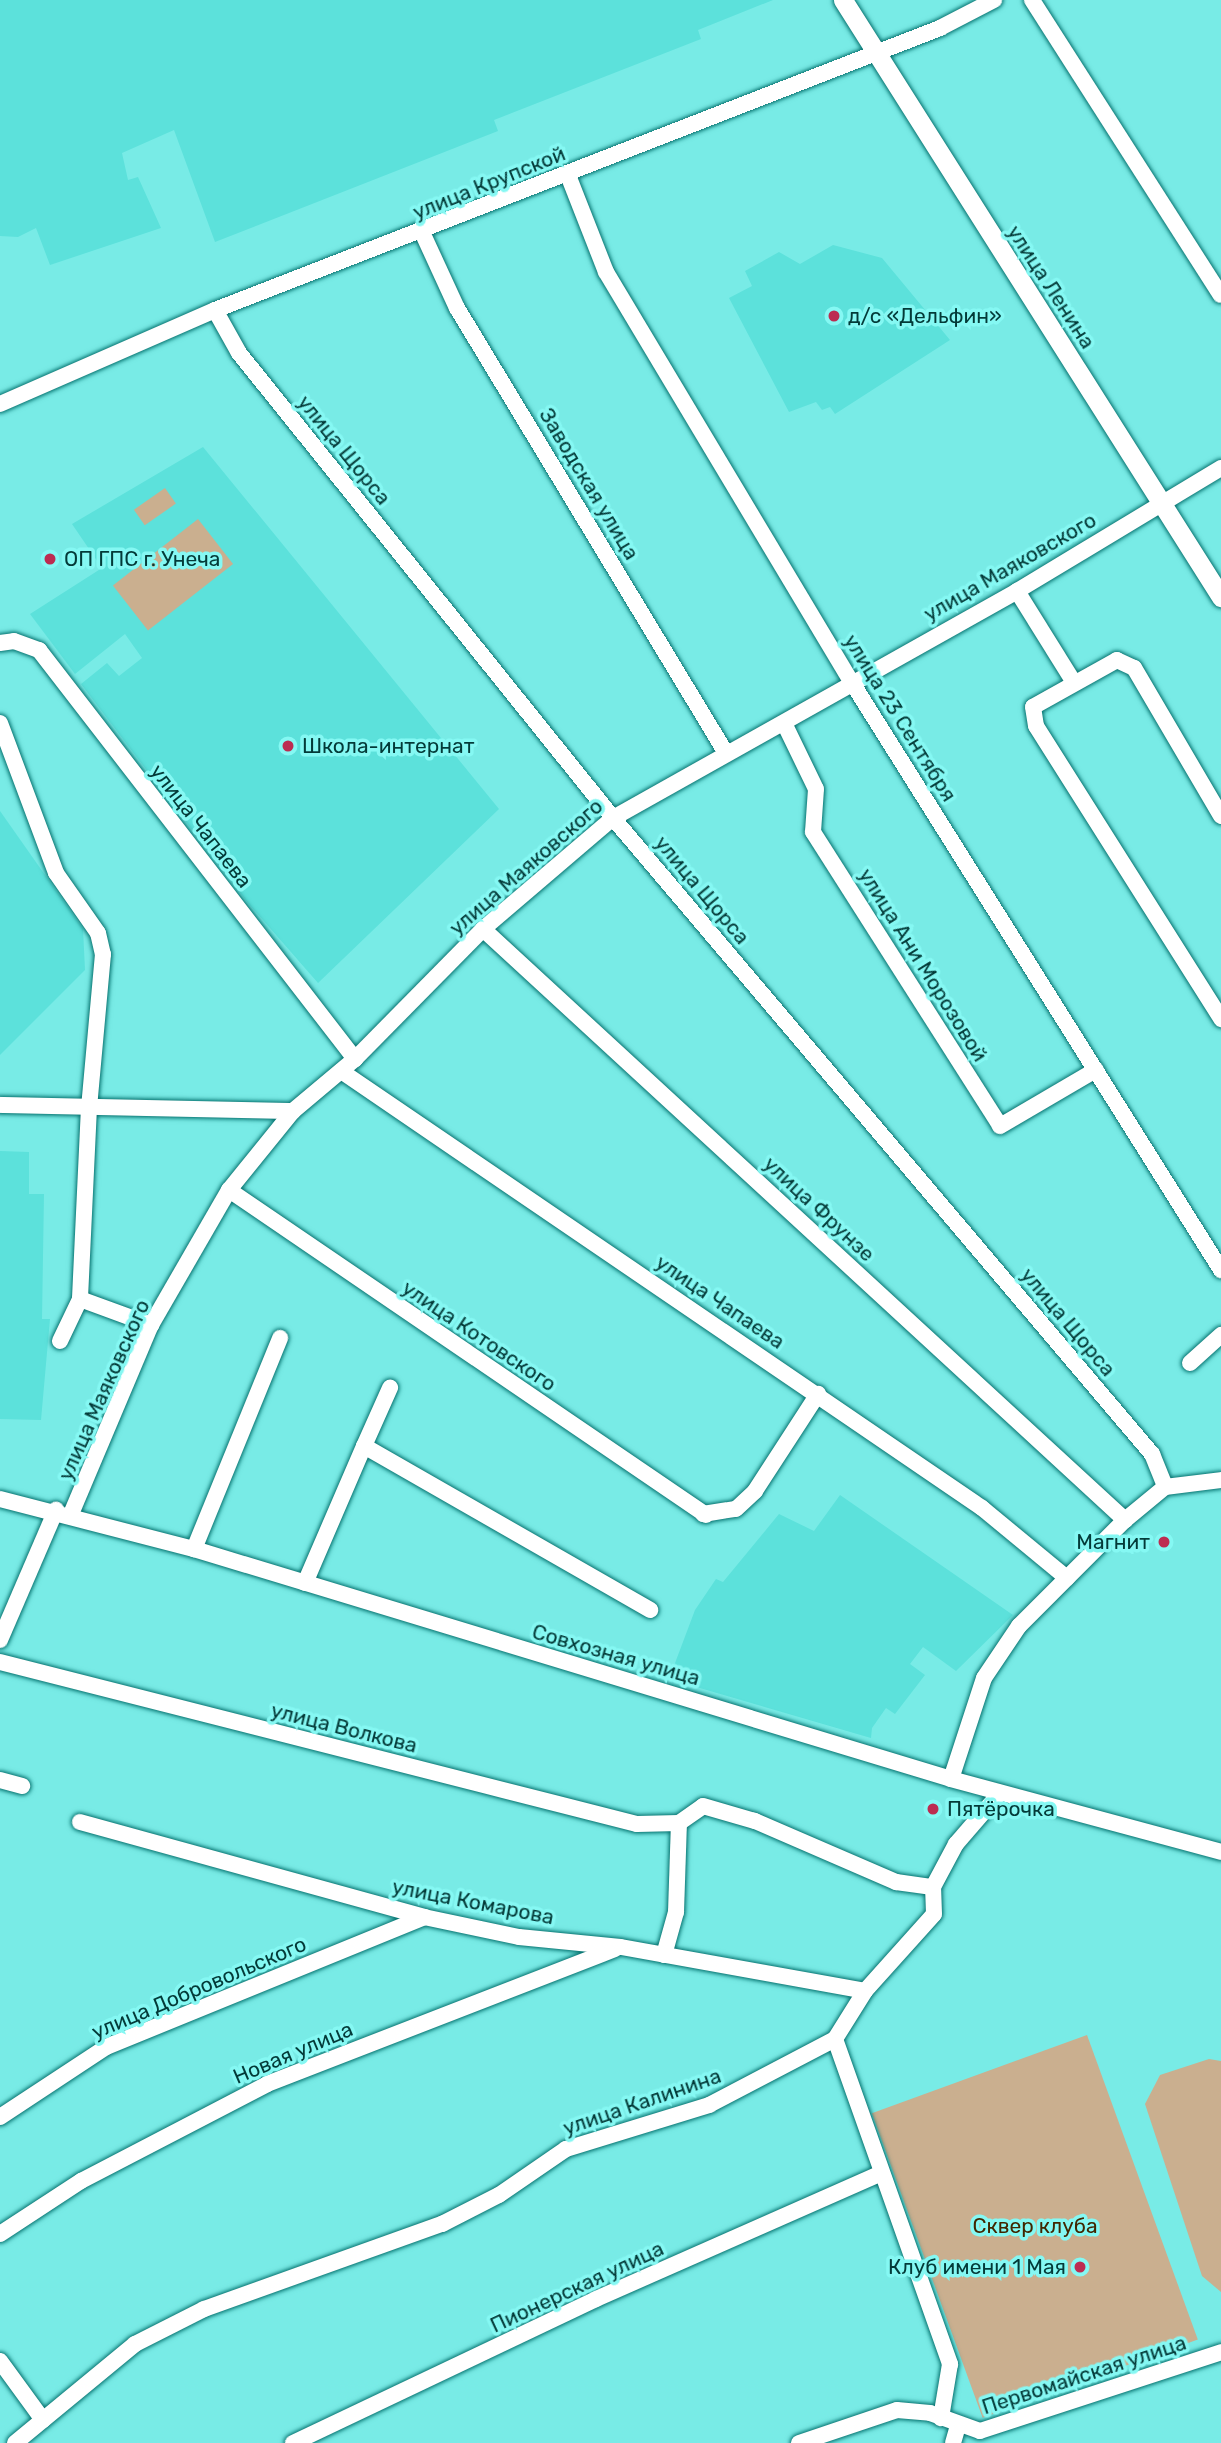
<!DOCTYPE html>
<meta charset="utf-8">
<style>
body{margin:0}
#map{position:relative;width:1221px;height:2443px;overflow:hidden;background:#78ebe6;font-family:Rubik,sans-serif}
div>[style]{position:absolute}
.built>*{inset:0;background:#5ce1db}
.green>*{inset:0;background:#caaf8f;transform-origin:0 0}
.roads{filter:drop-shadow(0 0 2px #06726f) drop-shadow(0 0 2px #06726f)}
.minor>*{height:16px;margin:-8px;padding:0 8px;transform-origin:8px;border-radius:8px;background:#fff}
.major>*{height:19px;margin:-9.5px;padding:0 9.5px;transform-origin:9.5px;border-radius:9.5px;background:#fff}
.dots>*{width:19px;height:19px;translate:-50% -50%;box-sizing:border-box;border:4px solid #85f8f3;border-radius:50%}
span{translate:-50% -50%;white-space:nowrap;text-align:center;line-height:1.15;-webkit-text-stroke:7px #85f8f3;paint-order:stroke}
.street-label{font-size:21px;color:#033a38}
.poi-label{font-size:21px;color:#033a38}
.left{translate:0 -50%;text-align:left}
.right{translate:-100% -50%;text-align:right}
.park-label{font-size:21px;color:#412600}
</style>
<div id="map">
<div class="built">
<div style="clip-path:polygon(0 0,773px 0,698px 30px,701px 39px,494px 120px,498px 131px,215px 242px,174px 130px,122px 153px,128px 180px,138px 177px,161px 228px,50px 265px,36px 228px,18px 237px,0 236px)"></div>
<div style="clip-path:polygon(833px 245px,882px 258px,950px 340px,835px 414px,830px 407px,822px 410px,816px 402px,789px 412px,729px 298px,752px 286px,745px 271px,779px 252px,800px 264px)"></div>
<div style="clip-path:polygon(203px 447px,499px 809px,318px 983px,248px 903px,81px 684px,107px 663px,119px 676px,142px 658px,125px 634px,75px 674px,30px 614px,102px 568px,72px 524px)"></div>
<div style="clip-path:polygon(0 811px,83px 929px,85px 970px,0 1055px)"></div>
<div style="clip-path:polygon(0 1151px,29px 1152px,29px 1194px,44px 1194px,42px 1319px,50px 1319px,41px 1420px,0 1419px)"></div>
<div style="clip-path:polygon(840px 1495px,1013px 1615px,956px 1671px,923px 1647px,910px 1664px,925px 1675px,895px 1714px,886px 1708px,872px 1728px,871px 1738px,669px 1679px,695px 1610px,716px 1579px,723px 1582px,779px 1514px,814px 1531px)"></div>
</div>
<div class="green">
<div style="left:165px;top:488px;width:19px;height:38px;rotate:55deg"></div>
<div style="left:198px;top:519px;width:57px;height:108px;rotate:52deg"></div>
<div style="left:1087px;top:2035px;width:324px;height:229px;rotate:70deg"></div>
<div style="clip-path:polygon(1209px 2059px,1221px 2061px,1221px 2292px,1202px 2276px,1145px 2104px,1160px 2075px)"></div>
</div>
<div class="roads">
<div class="minor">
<div style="left:1032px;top:0;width:350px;rotate:57.4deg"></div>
<div style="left:568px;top:175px;width:104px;rotate:68.6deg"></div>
<div style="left:606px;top:272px;width:477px;rotate:59.1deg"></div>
<div style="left:851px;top:681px;width:696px;rotate:57.86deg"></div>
<div style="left:422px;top:232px;width:84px;rotate:65.3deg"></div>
<div style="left:457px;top:308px;width:520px;rotate:58.85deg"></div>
<div style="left:215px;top:310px;width:49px;rotate:60.8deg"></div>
<div style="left:239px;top:353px;width:597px;rotate:51.19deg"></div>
<div style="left:613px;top:818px;width:834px;rotate:49.72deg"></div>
<div style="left:1152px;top:1454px;width:35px;rotate:68deg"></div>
<div style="left:0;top:404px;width:235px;rotate:-23.6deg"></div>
<div style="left:215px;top:310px;width:778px;rotate:-21.25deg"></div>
<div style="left:940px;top:28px;width:61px;rotate:-27.4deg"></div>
<div style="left:1017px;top:591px;width:106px;rotate:58.1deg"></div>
<div style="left:0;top:643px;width:14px;rotate:-8deg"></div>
<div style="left:14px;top:641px;width:27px;rotate:20deg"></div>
<div style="left:39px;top:650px;width:517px;rotate:52.31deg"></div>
<div style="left:0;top:723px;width:160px;rotate:69.5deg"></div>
<div style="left:56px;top:873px;width:73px;rotate:55deg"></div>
<div style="left:98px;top:933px;width:22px;rotate:77deg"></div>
<div style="left:103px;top:954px;width:154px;rotate:95.2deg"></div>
<div style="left:89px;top:1107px;width:192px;rotate:92.7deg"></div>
<div style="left:80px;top:1299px;width:76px;rotate:20.1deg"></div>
<div style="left:784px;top:723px;width:73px;rotate:64.1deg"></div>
<div style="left:816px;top:789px;width:43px;rotate:94deg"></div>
<div style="left:813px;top:832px;width:348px;rotate:57.5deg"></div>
<div style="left:1000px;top:1126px;width:111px;rotate:-30.3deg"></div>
<div style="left:1221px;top:816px;width:172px;rotate:-120.4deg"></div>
<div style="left:1134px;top:668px;width:19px;rotate:-155deg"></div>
<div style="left:1117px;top:660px;width:96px;rotate:150.8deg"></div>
<div style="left:1033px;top:707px;width:19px;rotate:81deg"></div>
<div style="left:1036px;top:726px;width:347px;rotate:57.7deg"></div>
<div style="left:483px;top:929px;width:873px;rotate:42.63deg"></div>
<div style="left:341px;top:1071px;width:776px;rotate:34.28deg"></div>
<div style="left:982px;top:1508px;width:110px;rotate:39.5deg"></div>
<div style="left:0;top:1105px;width:293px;rotate:1.2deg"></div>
<div style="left:229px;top:1190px;width:577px;rotate:34.27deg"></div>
<div style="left:60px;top:1341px;width:47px;rotate:-64.5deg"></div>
<div style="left:1190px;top:1363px;width:42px;rotate:-42.1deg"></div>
<div style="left:364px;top:1446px;width:64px;rotate:-65.9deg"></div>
<div style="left:1165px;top:1487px;width:56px;rotate:-7.1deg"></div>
<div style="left:0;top:1499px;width:200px;rotate:14.5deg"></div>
<div style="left:194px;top:1549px;width:791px;rotate:16.9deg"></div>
<div style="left:951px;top:1779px;width:280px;rotate:15.1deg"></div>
<div style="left:71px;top:1514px;width:205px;rotate:-67.1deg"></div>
<div style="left:151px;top:1325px;width:156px;rotate:-60deg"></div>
<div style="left:229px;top:1190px;width:102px;rotate:-51deg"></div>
<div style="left:293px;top:1111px;width:81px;rotate:-40deg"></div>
<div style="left:355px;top:1059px;width:182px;rotate:-45.4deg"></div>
<div style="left:483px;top:929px;width:171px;rotate:-40.5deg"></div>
<div style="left:613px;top:818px;width:463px;rotate:-29.3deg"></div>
<div style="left:1017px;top:591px;width:238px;rotate:-31.1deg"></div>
<div style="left:703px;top:1514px;width:33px;rotate:-9deg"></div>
<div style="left:736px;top:1509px;width:26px;rotate:-43deg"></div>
<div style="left:755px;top:1491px;width:116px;rotate:-57deg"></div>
<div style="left:194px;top:1549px;width:228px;rotate:-67.8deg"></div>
<div style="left:305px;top:1583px;width:149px;rotate:-66.7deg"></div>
<div style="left:364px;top:1446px;width:330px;rotate:29.8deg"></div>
<div style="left:0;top:1640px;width:142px;rotate:-66.7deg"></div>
<div style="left:0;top:1662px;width:657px;rotate:14.27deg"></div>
<div style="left:637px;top:1824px;width:42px;rotate:-1.4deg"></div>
<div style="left:951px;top:1779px;width:106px;rotate:-71.9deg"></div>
<div style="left:984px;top:1678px;width:63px;rotate:-56.1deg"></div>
<div style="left:1019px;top:1626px;width:150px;rotate:-45deg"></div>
<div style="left:1125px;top:1520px;width:52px;rotate:-39.5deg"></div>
<div style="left:0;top:1780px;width:23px;rotate:15deg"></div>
<div style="left:80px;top:1822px;width:357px;rotate:15.4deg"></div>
<div style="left:424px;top:1917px;width:97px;rotate:11.9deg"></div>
<div style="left:519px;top:1937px;width:102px;rotate:5.6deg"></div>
<div style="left:621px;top:1947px;width:248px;rotate:10.2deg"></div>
<div style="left:679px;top:1823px;width:29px;rotate:-35deg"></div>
<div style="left:703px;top:1806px;width:54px;rotate:16.1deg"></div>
<div style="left:755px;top:1821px;width:154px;rotate:23.4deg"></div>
<div style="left:896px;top:1882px;width:37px;rotate:8deg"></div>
<div style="left:664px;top:1955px;width:45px;rotate:-74.4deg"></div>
<div style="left:676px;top:1912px;width:89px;rotate:-88.1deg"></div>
<div style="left:835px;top:2039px;width:345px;rotate:70.5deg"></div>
<div style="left:950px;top:2364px;width:55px;rotate:99.5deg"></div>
<div style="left:0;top:2117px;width:127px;rotate:-33.4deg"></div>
<div style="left:106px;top:2047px;width:344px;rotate:-22.2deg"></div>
<div style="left:0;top:2234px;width:97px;rotate:-33.2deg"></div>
<div style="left:81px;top:2181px;width:210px;rotate:-27.5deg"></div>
<div style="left:267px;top:2084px;width:373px;rotate:-21.2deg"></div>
<div style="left:0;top:2361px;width:73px;rotate:53.9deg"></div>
<div style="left:15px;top:2443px;width:156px;rotate:-39.5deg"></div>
<div style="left:135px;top:2344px;width:77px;rotate:-26.9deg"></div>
<div style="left:204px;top:2309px;width:253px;rotate:-19.7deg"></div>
<div style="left:442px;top:2224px;width:64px;rotate:-27deg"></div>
<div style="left:499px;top:2195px;width:81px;rotate:-34.5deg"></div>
<div style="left:566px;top:2149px;width:150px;rotate:-17.1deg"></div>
<div style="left:709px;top:2105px;width:142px;rotate:-27.6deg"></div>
<div style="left:835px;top:2039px;width:57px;rotate:-58deg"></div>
<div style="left:865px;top:1991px;width:103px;rotate:-48.1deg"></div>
<div style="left:934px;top:1914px;width:27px;rotate:-92deg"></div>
<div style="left:933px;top:1887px;width:49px;rotate:-61.9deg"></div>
<div style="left:956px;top:1844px;width:67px;rotate:-49.2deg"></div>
<div style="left:293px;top:2443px;width:335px;rotate:-25.4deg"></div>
<div style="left:596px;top:2299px;width:310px;rotate:-23.8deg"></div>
<div style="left:799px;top:2443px;width:103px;rotate:-18.6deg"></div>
<div style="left:897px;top:2410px;width:33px;rotate:5deg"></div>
<div style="left:930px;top:2413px;width:53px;rotate:19.8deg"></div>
<div style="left:980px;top:2431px;width:254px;rotate:-18.1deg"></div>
<div style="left:953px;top:2443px;width:19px;rotate:-74deg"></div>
</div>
<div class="major">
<div style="left:843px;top:0;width:707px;rotate:57.66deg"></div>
</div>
</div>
<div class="dots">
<div style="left:834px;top:316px;background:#bc2c51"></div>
<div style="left:50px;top:559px;background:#bc2c51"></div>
<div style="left:288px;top:746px;background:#bc2c51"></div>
<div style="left:1164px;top:1542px;background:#bc2c51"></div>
<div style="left:933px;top:1809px;background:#bc2c51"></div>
<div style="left:1080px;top:2267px;background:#bc2c51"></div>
</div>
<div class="street-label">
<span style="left:489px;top:183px;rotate:-22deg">улица Крупской</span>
<span style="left:1051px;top:287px;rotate:57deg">улица Ленина</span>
<span style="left:344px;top:450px;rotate:51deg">улица Щорса</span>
<span style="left:589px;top:484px;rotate:59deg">Заводская улица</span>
<span style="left:1010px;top:567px;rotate:-30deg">улица Маяковского</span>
<span style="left:900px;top:718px;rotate:58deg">улица 23 Сентября</span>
<span style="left:201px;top:826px;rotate:52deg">улица Чапаева</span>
<span style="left:526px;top:867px;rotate:-41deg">улица Маяковского</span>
<span style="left:702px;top:890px;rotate:50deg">улица Щорса</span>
<span style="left:923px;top:965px;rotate:58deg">улица Ани Морозовой</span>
<span style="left:819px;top:1209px;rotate:43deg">улица Фрунзе</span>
<span style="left:720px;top:1302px;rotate:34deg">улица Чапаева</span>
<span style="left:1068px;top:1322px;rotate:50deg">улица Щорса</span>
<span style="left:479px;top:1336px;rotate:34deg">улица Котовского</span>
<span style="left:104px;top:1390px;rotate:-66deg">улица Маяковского</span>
<span style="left:616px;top:1655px;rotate:16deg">Совхозная улица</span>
<span style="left:344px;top:1728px;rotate:14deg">улица Волкова</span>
<span style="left:473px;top:1902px;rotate:11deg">улица Комарова</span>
<span style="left:199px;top:1988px;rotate:-23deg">улица Добровольского</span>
<span style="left:293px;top:2053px;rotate:-23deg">Новая улица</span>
<span style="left:642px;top:2102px;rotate:-19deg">улица Калинина</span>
<span style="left:577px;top:2287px;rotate:-25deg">Пионерская улица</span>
<span style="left:1084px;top:2375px;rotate:-18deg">Первомайская улица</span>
</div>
<div class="poi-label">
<span class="left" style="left:848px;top:316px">д/с «Дельфин»</span>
<span class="left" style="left:64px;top:559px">ОП ГПС г. Унеча</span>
<span class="left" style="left:302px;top:746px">Школа-интернат</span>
<span class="right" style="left:1150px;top:1542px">Магнит</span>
<span class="left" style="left:947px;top:1809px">Пятёрочка</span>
<span class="right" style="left:1066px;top:2267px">Клуб имени 1 Мая</span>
</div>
<div class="park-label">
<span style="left:1035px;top:2226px">Сквер клуба</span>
</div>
</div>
